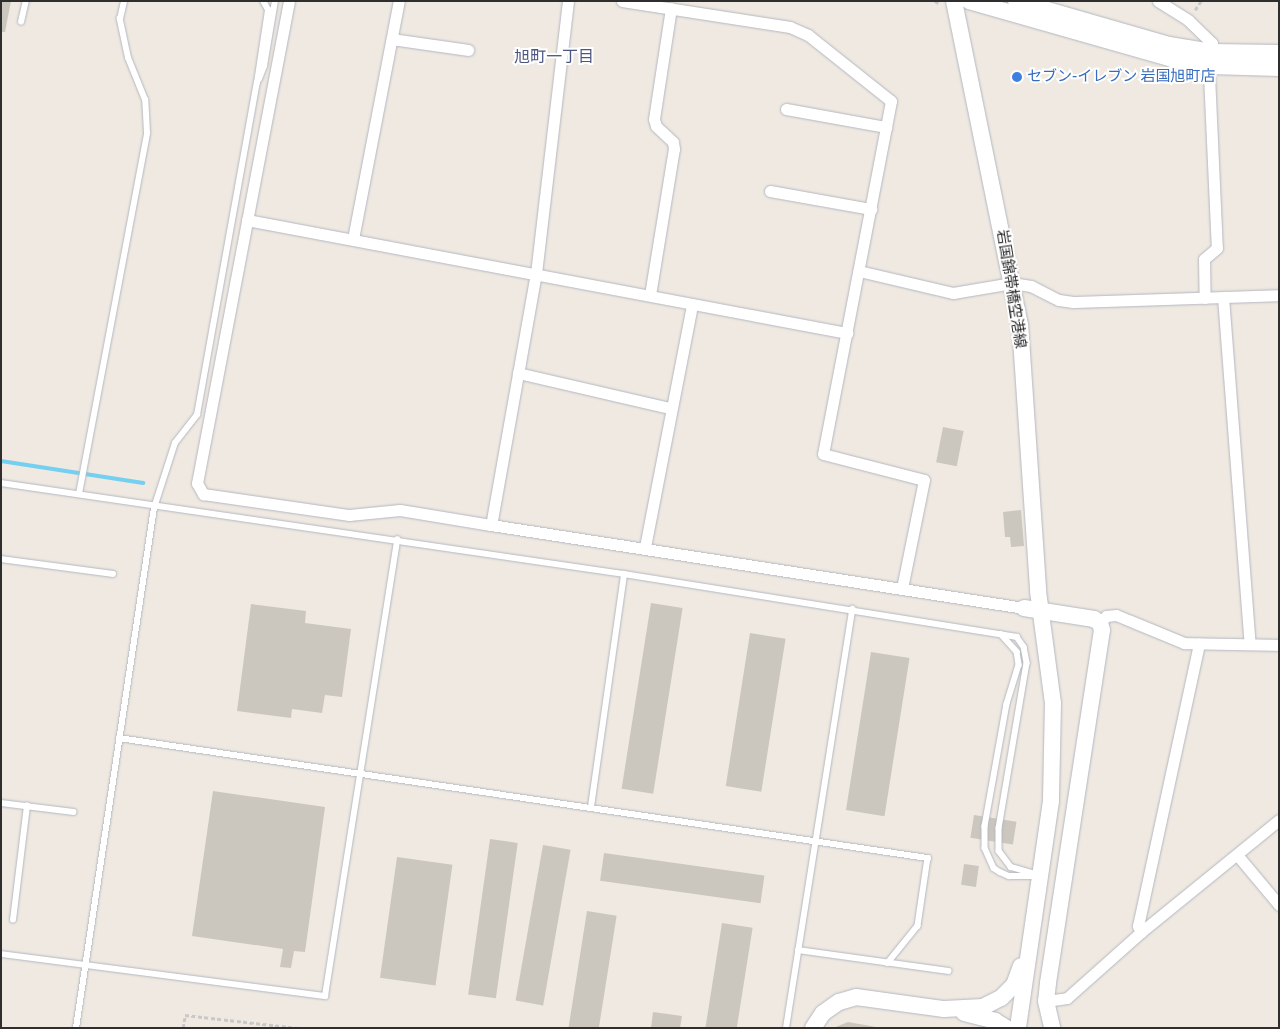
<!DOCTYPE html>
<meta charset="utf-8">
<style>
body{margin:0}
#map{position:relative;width:1280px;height:1029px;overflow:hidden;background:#efe9e1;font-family:Signika,"Noto Sans JP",sans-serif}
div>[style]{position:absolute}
.stream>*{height:4px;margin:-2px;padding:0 2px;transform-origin:2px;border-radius:2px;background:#75cff0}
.building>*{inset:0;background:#cbc7bf;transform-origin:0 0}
.path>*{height:2.5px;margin-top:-1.25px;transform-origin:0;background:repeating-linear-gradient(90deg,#c9c9c9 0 4px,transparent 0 6.5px)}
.roads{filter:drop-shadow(0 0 1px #b4b7c1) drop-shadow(0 0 1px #b4b7c1)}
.lane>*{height:5.5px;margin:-2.75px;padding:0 2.75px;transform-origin:2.75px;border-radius:2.75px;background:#fff}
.street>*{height:11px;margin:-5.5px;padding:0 5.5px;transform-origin:5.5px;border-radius:5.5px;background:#fff}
.secondary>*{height:16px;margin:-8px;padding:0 8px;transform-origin:8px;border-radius:8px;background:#fff}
.dots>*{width:14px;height:14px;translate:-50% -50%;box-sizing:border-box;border:2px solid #fff;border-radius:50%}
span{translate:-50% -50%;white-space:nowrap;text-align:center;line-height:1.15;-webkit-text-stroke:4px #fff;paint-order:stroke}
.shop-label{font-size:15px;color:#366cbe}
.left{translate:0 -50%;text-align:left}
.street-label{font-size:15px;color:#2e2e2e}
.neighbourhood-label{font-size:16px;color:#4d5680}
.frame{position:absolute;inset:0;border:2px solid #2e2e2e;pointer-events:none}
</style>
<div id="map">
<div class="stream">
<div style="left:1px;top:461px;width:144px;rotate:8.8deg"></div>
</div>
<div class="building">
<div style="clip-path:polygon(1px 1px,11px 1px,5px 32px,1px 32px)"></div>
<div style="left:943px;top:427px;width:21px;height:36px;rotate:11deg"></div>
<div style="clip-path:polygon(1021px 510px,1024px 546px,1011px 547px,1010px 537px,1005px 537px,1003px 512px)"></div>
<div style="left:651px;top:603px;width:32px;height:188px;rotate:9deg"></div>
<div style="clip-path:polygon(251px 604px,306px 611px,305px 623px,351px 629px,342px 697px,325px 695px,322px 713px,292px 709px,291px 718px,237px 711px)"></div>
<div style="left:750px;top:633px;width:36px;height:155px;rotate:9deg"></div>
<div style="left:871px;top:652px;width:39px;height:160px;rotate:9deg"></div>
<div style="clip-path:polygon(213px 791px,325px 807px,305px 952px,294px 951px,291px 968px,280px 967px,283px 949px,192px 936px)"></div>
<div style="left:974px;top:815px;width:43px;height:23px;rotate:9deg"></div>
<div style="left:490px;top:839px;width:28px;height:157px;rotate:8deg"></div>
<div style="left:543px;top:845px;width:28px;height:158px;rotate:10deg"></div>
<div style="left:604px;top:853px;width:162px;height:28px;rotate:8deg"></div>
<div style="left:397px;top:857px;width:56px;height:122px;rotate:8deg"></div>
<div style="left:964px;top:864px;width:15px;height:21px;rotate:8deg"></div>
<div style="left:587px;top:911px;width:30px;height:119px;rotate:9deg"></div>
<div style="left:722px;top:923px;width:31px;height:106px;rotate:9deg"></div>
<div style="clip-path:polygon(653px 1012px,682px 1016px,680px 1028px,651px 1028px)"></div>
<div style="clip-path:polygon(848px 1022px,876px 1027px,875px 1028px,833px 1028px)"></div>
</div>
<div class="path">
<div style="left:935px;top:1px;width:6px;rotate:31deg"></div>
<div style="left:1195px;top:10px;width:11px;rotate:-56deg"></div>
<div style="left:183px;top:1028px;width:13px;rotate:-81deg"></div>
<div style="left:185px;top:1015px;width:114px;rotate:6.6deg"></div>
</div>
<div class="roads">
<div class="lane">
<div style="left:21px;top:22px;width:22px;rotate:-77deg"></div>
<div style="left:259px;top:79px;width:14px;rotate:-69deg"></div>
<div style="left:264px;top:66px;width:66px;rotate:-80.4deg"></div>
<div style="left:1px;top:483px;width:630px;rotate:8.31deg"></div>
<div style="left:624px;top:574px;width:398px;rotate:9.1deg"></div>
<div style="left:1017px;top:637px;width:12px;rotate:55deg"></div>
<div style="left:1024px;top:647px;width:16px;rotate:79deg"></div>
<div style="left:1027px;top:663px;width:167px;rotate:99.6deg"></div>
<div style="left:999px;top:828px;width:23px;rotate:90deg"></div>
<div style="left:999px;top:851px;width:20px;rotate:53deg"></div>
<div style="left:1011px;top:867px;width:29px;rotate:16deg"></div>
<div style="left:79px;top:494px;width:367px;rotate:-79.3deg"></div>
<div style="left:147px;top:133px;width:33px;rotate:-93deg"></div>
<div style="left:145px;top:100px;width:45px;rotate:-112deg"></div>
<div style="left:128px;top:58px;width:40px;rotate:-102deg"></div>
<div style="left:120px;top:19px;width:18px;rotate:-77deg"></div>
<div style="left:1px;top:559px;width:113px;rotate:7.6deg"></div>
<div style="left:1001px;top:634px;width:24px;rotate:48deg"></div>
<div style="left:1017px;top:652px;width:13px;rotate:81deg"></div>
<div style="left:1019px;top:665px;width:41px;rotate:107.1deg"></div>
<div style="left:1007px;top:704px;width:124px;rotate:100.2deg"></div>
<div style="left:985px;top:826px;width:22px;rotate:90deg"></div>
<div style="left:985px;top:848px;width:22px;rotate:66deg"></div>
<div style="left:994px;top:868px;width:7px;rotate:34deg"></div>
<div style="left:1000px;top:872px;width:10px;rotate:24deg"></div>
<div style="left:1009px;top:876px;width:27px"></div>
<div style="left:119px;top:738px;width:818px;rotate:8.44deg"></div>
<div style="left:928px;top:858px;width:69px;rotate:98.4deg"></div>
<div style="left:918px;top:926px;width:48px;rotate:129deg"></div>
<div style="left:1px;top:803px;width:73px;rotate:7.1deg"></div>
<div style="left:591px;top:807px;width:235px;rotate:-81.9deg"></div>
<div style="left:13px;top:920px;width:115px;rotate:-83deg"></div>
<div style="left:798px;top:950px;width:152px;rotate:7.9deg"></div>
<div style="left:1px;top:954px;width:327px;rotate:7.4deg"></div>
<div style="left:325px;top:996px;width:462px;rotate:-81deg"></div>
<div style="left:76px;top:1028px;width:526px;rotate:-81.47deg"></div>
<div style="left:154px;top:508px;width:68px;rotate:-72.1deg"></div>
<div style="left:175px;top:443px;width:36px;rotate:-52deg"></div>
<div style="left:197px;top:415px;width:337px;rotate:-79.8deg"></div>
<div style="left:257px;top:83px;width:74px;rotate:-81.4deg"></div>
<div style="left:268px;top:10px;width:10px;rotate:-119deg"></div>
<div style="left:786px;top:1028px;width:424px;rotate:-81deg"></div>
</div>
<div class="street">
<div style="left:289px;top:1px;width:491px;rotate:100.8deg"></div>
<div style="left:197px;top:483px;width:13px;rotate:61deg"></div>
<div style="left:203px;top:494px;width:148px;rotate:8.2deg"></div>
<div style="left:349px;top:515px;width:51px;rotate:-5.6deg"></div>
<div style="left:400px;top:510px;width:92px;rotate:9.4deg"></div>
<div style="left:568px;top:1px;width:274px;rotate:96.7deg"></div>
<div style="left:536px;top:273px;width:256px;rotate:100.1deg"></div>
<div style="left:491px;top:525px;width:539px;rotate:8.85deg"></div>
<div style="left:622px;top:1px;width:170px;rotate:8.8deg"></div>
<div style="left:790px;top:27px;width:20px;rotate:24deg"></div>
<div style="left:808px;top:35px;width:106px;rotate:38.5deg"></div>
<div style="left:891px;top:101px;width:359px;rotate:100.9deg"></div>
<div style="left:823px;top:454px;width:104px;rotate:14.4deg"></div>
<div style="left:924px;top:480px;width:110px;rotate:101.5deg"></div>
<div style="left:1158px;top:1px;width:36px;rotate:32deg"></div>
<div style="left:1188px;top:20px;width:33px;rotate:44deg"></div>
<div style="left:1212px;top:43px;width:32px;rotate:95deg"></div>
<div style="left:1209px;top:75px;width:173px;rotate:87.4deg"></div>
<div style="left:1217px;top:248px;width:17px;rotate:140deg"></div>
<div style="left:1204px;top:259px;width:39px;rotate:89deg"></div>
<div style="left:392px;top:39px;width:77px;rotate:8.2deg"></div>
<div style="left:786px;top:109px;width:102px;rotate:10.2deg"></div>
<div style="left:770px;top:191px;width:103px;rotate:10.1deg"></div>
<div style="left:247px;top:220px;width:611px;rotate:10.67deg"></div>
<div style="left:353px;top:239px;width:242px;rotate:-79.1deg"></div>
<div style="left:859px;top:271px;width:97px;rotate:13.2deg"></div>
<div style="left:953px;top:293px;width:60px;rotate:-9.6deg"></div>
<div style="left:1012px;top:283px;width:19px;rotate:9deg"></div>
<div style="left:1031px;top:286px;width:31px;rotate:27deg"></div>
<div style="left:1059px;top:300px;width:14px;rotate:8deg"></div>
<div style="left:1073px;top:302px;width:206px;rotate:-1.9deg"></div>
<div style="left:650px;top:295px;width:148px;rotate:-80.7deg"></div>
<div style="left:674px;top:149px;width:7px;rotate:-98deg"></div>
<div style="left:673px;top:142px;width:23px;rotate:-137deg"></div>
<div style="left:656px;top:126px;width:7px;rotate:-106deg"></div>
<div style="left:654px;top:119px;width:112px;rotate:-81.3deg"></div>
<div style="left:1223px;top:297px;width:348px;rotate:85.6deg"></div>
<div style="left:518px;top:373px;width:156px;rotate:13deg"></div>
<div style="left:645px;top:547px;width:247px;rotate:-79deg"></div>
<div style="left:1100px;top:623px;width:9px;rotate:-49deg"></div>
<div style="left:1106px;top:616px;width:10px;rotate:-6deg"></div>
<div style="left:1116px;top:615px;width:74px;rotate:22.4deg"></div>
<div style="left:1184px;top:643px;width:95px;rotate:1.2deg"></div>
<div style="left:1238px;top:856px;width:64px;rotate:50.1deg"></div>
<div style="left:1141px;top:932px;width:7px;rotate:-117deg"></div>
<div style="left:1138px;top:926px;width:289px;rotate:-77.8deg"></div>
<div style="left:1046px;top:1001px;width:21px;rotate:-8deg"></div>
<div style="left:1067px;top:998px;width:99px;rotate:-41.7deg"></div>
<div style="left:1141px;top:932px;width:178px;rotate:-39.1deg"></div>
</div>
<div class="secondary">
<div style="left:954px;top:1px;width:330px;rotate:78.5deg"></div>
<div style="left:1020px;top:324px;width:268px;rotate:86.1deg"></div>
<div style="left:1038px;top:591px;width:113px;rotate:82.4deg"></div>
<div style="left:1053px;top:703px;width:98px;rotate:91.2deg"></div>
<div style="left:1051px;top:801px;width:229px;rotate:98.3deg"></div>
<div style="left:969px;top:1px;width:211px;rotate:15.9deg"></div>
<div style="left:1172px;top:59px;width:39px;rotate:10deg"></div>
<div style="left:1210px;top:66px;width:69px;rotate:1.7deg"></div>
<div style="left:1016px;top:1px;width:159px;rotate:16deg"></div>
<div style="left:1169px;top:45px;width:45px;rotate:9deg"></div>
<div style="left:1213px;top:52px;width:66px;rotate:0.9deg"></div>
<div style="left:1024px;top:608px;width:71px;rotate:8.9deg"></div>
<div style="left:1094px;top:619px;width:7px;rotate:34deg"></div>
<div style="left:1100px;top:623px;width:7px;rotate:74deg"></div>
<div style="left:1102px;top:630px;width:357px;rotate:98.7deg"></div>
<div style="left:1048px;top:983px;width:18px;rotate:96deg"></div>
<div style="left:1046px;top:1001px;width:28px;rotate:77deg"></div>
<div style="left:964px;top:1013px;width:32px;rotate:14deg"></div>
<div style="left:995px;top:1021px;width:13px;rotate:32deg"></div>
<div style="left:813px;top:1028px;width:18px;rotate:-56deg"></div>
<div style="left:823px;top:1013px;width:19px;rotate:-35deg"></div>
<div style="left:839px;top:1002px;width:18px;rotate:-16deg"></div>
<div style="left:856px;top:997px;width:89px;rotate:7.8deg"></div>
<div style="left:944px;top:1009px;width:39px;rotate:-3deg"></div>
<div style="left:983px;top:1007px;width:20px;rotate:-27deg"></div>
<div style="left:1001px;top:998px;width:18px;rotate:-45deg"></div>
<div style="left:1014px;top:985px;width:20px;rotate:-70deg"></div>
</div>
</div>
<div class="dots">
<div style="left:1017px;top:77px;background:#3f7fe0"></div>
</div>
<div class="shop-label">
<span class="left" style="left:1027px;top:77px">セブン-イレブン 岩国旭町店</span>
</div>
<div class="street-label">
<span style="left:1011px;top:289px;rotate:81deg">岩国錦帯橋空港線</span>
</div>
<div class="neighbourhood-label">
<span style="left:554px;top:57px">旭町一丁目</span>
</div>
<div class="frame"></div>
</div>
